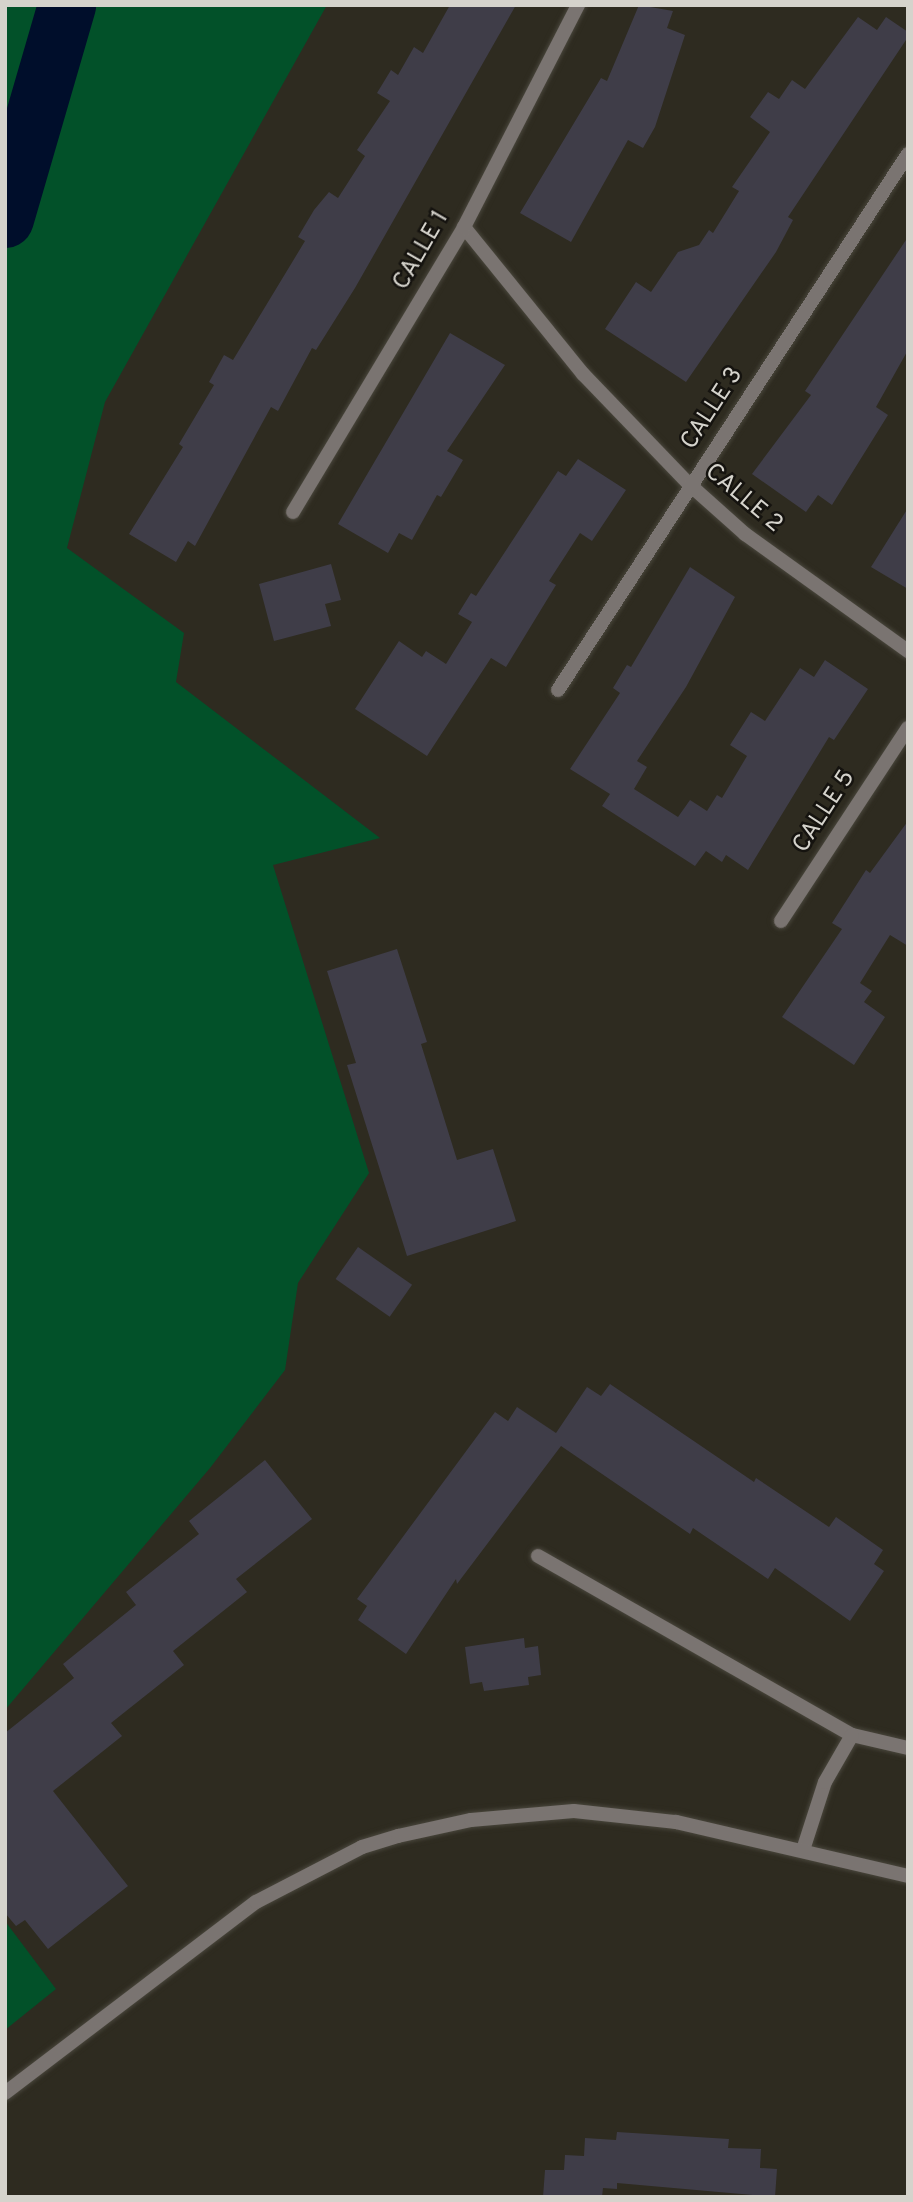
<!DOCTYPE html>
<style>
body{margin:0}
#map{position:relative;width:913px;height:2202px;overflow:hidden;background:#2e2b20;font-family:Overpass,sans-serif}
div>[style]{position:absolute}
.green>*{inset:0;background:#025129}
.river>*{height:58px;margin:-29px;padding:0 29px;transform-origin:29px;border-radius:29px;background:#000e2b}
.building>*{inset:0;background:#3f3d48;transform-origin:0 0}
.roads{filter:drop-shadow(0 0 2px #49463c) drop-shadow(0 0 2px #49463c)}
.minor>*{height:14px;margin:-7px;padding:0 7px;transform-origin:7px;border-radius:7px;background:#7a7471}
span{translate:-50% -50%;white-space:nowrap;text-align:center;line-height:1.15;-webkit-text-stroke:5px #15130f;paint-order:stroke}
.street-label{font-size:24px;color:#d5d3cc}
.frame{position:absolute;inset:0;border:7px solid #d5d3cc;pointer-events:none}
</style>
<div id="map">
<div class="green">
<div style="clip-path:polygon(5px 5px,327px 5px,105px 402px,67px 548px,184px 633px,176px 682px,380px 838px,273px 865px,369px 1173px,298px 1283px,285px 1370px,210px 1468px,5px 1710px)"></div>
<div style="clip-path:polygon(5px 1921px,56px 1989px,5px 2030px)"></div>
</div>
<div class="river">
<div style="left:5px;top:219px;width:223px;rotate:-73.8deg"></div>
</div>
<div class="building">
<div style="clip-path:polygon(450px 5px,516px 5px,355px 288px,316px 350px,312px 348px,278px 411px,271px 407px,195px 546px,188px 541px,176px 562px,129px 534px,183px 447px,179px 444px,214px 385px,209px 382px,224px 355px,233px 360px,305px 241px,298px 237px,314px 210px,329px 192px,338px 198px,365px 156px,357px 150px,390px 101px,377px 93px,391px 70px,398px 75px,414px 47px,423px 53px)"></div>
<div style="clip-path:polygon(639px 5px,673px 11px,667px 28px,685px 35px,655px 127px,643px 148px,628px 140px,571px 242px,520px 213px,601px 78px,607px 81px)"></div>
<div style="clip-path:polygon(858px 17px,877px 30px,886px 17px,908px 32px,908px 37px,788px 217px,793px 220px,776px 252px,686px 382px,605px 329px,636px 282px,651px 292px,678px 252px,699px 245px,709px 230px,713px 233px,739px 191px,732px 187px,770px 132px,750px 117px,768px 92px,779px 99px,792px 80px,805px 89px)"></div>
<div style="clip-path:polygon(908px 237px,908px 350px,876px 407px,888px 415px,832px 505px,818px 495px,806px 512px,752px 474px,811px 395px,805px 391px)"></div>
<div style="clip-path:polygon(450px 333px,505px 365px,447px 451px,463px 460px,441px 497px,437px 495px,412px 540px,399px 533px,388px 553px,338px 524px)"></div>
<div style="clip-path:polygon(578px 459px,626px 490px,592px 541px,580px 533px,549px 581px,556px 585px,506px 667px,491px 658px,427px 756px,355px 709px,399px 641px,422px 657px,426px 651px,446px 664px,472px 622px,458px 614px,471px 593px,476px 596px,558px 471px,566px 476px)"></div>
<div style="clip-path:polygon(908px 508px,908px 589px,871px 567px)"></div>
<div style="clip-path:polygon(331px 564px,341px 600px,325px 604px,331px 626px,274px 641px,259px 584px)"></div>
<div style="clip-path:polygon(690px 567px,735px 597px,686px 687px,637px 761px,647px 767px,634px 789px,678px 817px,690px 800px,707px 811px,717px 795px,722px 798px,747px 756px,730px 745px,751px 712px,765px 721px,800px 668px,814px 677px,825px 660px,868px 689px,834px 740px,829px 737px,748px 870px,726px 855px,722px 862px,706px 851px,695px 866px,602px 806px,610px 794px,570px 769px,620px 693px,613px 688px,627px 665px,631px 667px)"></div>
<div style="clip-path:polygon(908px 821px,908px 946px,890px 935px,860px 983px,872px 991px,864px 1002px,885px 1017px,854px 1065px,782px 1017px,842px 929px,832px 923px,866px 870px,870px 873px)"></div>
<div style="clip-path:polygon(397px 949px,427px 1042px,421px 1044px,457px 1160px,493px 1149px,516px 1221px,407px 1256px,347px 1065px,356px 1063px,327px 971px)"></div>
<div style="left:358px;top:1247px;width:66px;height:39px;rotate:35deg"></div>
<div style="clip-path:polygon(610px 1384px,754px 1482px,756px 1478px,829px 1527px,836px 1517px,883px 1550px,874px 1564px,884px 1571px,850px 1621px,775px 1568px,768px 1579px,693px 1528px,690px 1534px,561px 1446px,457px 1584px,456px 1579px,406px 1654px,358px 1620px,367px 1606px,357px 1599px,495px 1412px,508px 1421px,517px 1407px,556px 1433px,587px 1387px,601px 1396px)"></div>
<div style="clip-path:polygon(265px 1460px,312px 1519px,236px 1579px,247px 1592px,173px 1651px,184px 1665px,111px 1723px,122px 1736px,53px 1791px,128px 1886px,48px 1949px,25px 1920px,16px 1926px,5px 1913px,5px 1733px,74px 1678px,63px 1664px,136px 1605px,126px 1592px,199px 1534px,189px 1521px)"></div>
<div style="clip-path:polygon(524px 1638px,525px 1648px,538px 1646px,541px 1675px,528px 1677px,529px 1685px,484px 1691px,482px 1682px,470px 1684px,465px 1647px)"></div>
<div style="clip-path:polygon(617px 2132px,729px 2139px,728px 2148px,761px 2149px,760px 2168px,777px 2169px,775px 2197px,617px 2183px,617px 2189px,603px 2188px,602px 2197px,543px 2197px,545px 2170px,564px 2170px,565px 2155px,584px 2156px,585px 2138px,616px 2140px)"></div>
</div>
<div class="roads">
<div class="minor">
<div style="left:464px;top:227px;width:189px;rotate:51deg"></div>
<div style="left:583px;top:374px;width:154px;rotate:46.1deg"></div>
<div style="left:690px;top:485px;width:74px;rotate:41.7deg"></div>
<div style="left:745px;top:534px;width:201px;rotate:35.7deg"></div>
<div style="left:293px;top:512px;width:332px;rotate:-59deg"></div>
<div style="left:464px;top:227px;width:250px;rotate:-62.8deg"></div>
<div style="left:558px;top:690px;width:640px;rotate:-56.86deg"></div>
<div style="left:781px;top:921px;width:231px;rotate:-56.7deg"></div>
<div style="left:538px;top:1556px;width:361px;rotate:29.7deg"></div>
<div style="left:852px;top:1735px;width:57px;rotate:13.1deg"></div>
<div style="left:803px;top:1850px;width:71px;rotate:-72.1deg"></div>
<div style="left:825px;top:1782px;width:54px;rotate:-60.1deg"></div>
<div style="left:5px;top:2093px;width:315px;rotate:-37.3deg"></div>
<div style="left:256px;top:1902px;width:119px;rotate:-27.4deg"></div>
<div style="left:362px;top:1847px;width:38px;rotate:-17deg"></div>
<div style="left:398px;top:1836px;width:75px;rotate:-12.4deg"></div>
<div style="left:471px;top:1820px;width:103px;rotate:-5deg"></div>
<div style="left:574px;top:1811px;width:103px;rotate:6.2deg"></div>
<div style="left:676px;top:1822px;width:238px;rotate:13.1deg"></div>
</div>
</div>
<div class="street-label">
<span style="left:422px;top:251px;rotate:-60deg">CALLE 1</span>
<span style="left:713px;top:409px;rotate:-57deg">CALLE 3</span>
<span style="left:743px;top:499px;rotate:40deg">CALLE 2</span>
<span style="left:825px;top:812px;rotate:-57deg">CALLE 5</span>
</div>
<div class="frame"></div>
</div>
